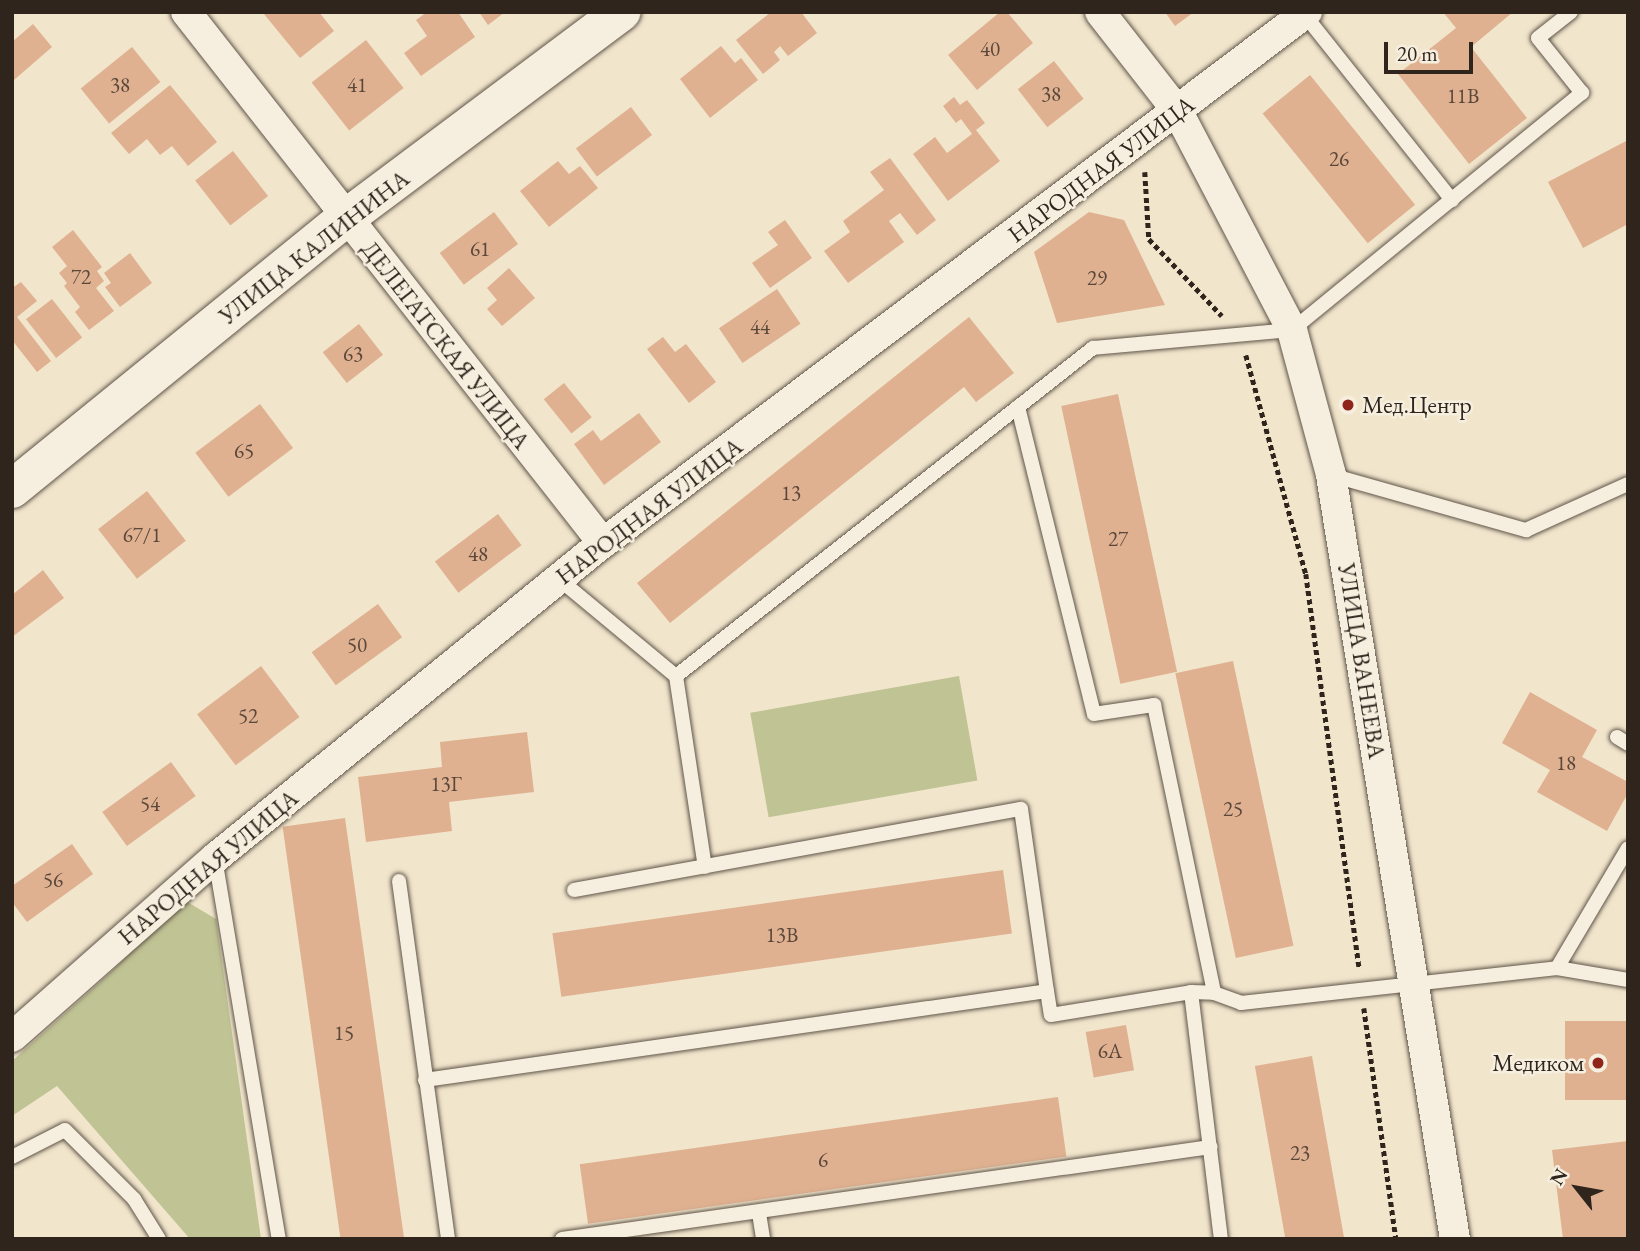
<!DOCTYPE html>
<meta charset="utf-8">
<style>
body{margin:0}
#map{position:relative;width:1640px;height:1251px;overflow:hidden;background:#f1e5cc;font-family:"EB Garamond",serif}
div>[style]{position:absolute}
.green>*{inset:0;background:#c0c394;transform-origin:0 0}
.building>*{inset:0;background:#dfb191;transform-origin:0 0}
.path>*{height:4.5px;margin-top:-2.25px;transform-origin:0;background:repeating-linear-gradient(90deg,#2f251d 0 5px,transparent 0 8.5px)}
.roads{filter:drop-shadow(0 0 2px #605549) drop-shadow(0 0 2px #605549)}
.lane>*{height:14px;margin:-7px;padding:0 7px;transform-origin:7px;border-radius:7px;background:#f6eede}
.street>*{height:30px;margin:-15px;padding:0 15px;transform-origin:15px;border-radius:15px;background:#f6eede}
.secondary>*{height:38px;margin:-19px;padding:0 19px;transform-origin:19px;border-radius:19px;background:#f6eede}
.dots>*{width:19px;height:19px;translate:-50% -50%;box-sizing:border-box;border:4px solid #f6eede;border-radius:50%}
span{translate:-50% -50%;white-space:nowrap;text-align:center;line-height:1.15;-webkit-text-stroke:5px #f6eede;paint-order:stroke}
.number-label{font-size:21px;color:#5b483a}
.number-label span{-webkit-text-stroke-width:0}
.street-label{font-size:24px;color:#2f251d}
.poi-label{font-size:24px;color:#2f251d}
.left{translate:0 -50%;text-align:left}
.right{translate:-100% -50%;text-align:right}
.frame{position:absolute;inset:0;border:14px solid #2f251d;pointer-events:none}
.north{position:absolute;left:1542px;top:1153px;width:70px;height:70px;-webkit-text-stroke:5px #f6eede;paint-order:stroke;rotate:301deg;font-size:19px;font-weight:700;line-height:28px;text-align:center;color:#2f251d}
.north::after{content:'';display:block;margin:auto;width:24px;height:32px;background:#2f251d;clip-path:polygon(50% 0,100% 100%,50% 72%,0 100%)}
.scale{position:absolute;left:1384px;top:42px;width:89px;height:32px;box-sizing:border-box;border:4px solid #2f251d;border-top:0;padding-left:9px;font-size:21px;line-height:24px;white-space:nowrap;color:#2f251d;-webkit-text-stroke:5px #f6eede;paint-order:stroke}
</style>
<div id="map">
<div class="green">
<div style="left:959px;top:676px;width:106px;height:212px;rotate:80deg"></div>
<div style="clip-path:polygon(184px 900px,216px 919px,261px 1239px,190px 1239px,57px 1086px,12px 1116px,12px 1061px,108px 975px)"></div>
</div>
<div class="building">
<div style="clip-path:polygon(267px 12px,319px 12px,334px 31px,300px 58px,264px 14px)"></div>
<div style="clip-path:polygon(427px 12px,458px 12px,475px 37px,421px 76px,404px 53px,427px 36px,416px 20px)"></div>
<div style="clip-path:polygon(479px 12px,505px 12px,488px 25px)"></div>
<div style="clip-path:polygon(771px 12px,801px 12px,817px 33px,788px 56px,780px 46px,774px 52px,780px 60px,763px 74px,736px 40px)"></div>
<div style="clip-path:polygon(1000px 12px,1007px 12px,1033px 43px,977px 90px,948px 55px)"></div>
<div style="clip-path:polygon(1165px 12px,1194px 12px,1175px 26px)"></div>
<div style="clip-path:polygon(1443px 12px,1513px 12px,1471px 47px,1527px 118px,1469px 164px,1398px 74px,1456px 28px)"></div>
<div style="clip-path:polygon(33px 24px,52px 47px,14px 80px,12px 42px)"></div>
<div style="left:366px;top:40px;width:61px;height:69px;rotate:52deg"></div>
<div style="clip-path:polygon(721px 46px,735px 63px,741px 58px,758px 80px,710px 118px,680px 79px)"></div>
<div style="left:132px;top:47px;width:45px;height:66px;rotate:51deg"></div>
<div style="left:1054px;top:61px;width:48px;height:46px;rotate:52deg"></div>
<div style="left:1310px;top:75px;width:167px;height:61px;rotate:51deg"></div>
<div style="clip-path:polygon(170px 85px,217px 142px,188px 166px,172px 146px,160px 155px,147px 139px,129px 154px,111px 133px)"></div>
<div style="clip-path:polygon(954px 97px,960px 105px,967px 100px,985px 123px,976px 130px,1000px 161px,948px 201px,913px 154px,935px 137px,947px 153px,972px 134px,961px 119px,956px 123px,943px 106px)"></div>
<div style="left:631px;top:107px;width:35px;height:69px;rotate:53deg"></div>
<div style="clip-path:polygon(1628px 140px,1628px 224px,1583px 248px,1548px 182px)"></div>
<div style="left:233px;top:151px;width:57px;height:48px;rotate:52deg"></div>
<div style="clip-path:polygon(890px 158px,936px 220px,917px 235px,900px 213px,889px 221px,904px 242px,848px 283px,824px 251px,850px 232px,843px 221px,884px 190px,870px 172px)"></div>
<div style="clip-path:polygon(558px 161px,569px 174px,580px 166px,598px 188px,549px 227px,520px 191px)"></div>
<div style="left:494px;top:212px;width:40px;height:68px;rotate:53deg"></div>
<div style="clip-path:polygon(1089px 212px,1124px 220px,1165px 305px,1057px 323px,1034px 252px)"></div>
<div style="clip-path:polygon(785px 220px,812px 258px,770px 288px,752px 263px,778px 245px,768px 232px)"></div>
<div style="clip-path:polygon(73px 230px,102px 267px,97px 271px,104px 281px,96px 288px,114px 311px,89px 330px,75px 312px,80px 307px,64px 286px,67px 283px,59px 273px,67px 266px,52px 247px)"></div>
<div style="clip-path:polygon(130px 253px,152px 283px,120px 307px,105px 287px,111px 283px,104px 273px)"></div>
<div style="clip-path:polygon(509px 268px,535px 298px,502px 326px,487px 309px,497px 300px,487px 288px)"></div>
<div style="clip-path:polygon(21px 282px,37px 301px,17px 317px,51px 361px,37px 372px,12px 340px,12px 288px)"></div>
<div style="left:777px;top:289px;width:42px;height:70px;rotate:56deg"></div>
<div style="left:52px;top:299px;width:49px;height:33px;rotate:52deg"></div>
<div style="clip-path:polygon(969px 317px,1014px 373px,976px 402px,964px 387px,670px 623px,637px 583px)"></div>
<div style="left:359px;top:324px;width:39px;height:46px;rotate:52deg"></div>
<div style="clip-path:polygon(663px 337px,675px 352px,686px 344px,716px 382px,689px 403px,647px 349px)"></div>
<div style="left:564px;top:383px;width:44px;height:26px;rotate:51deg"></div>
<div style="left:1118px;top:394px;width:284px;height:58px;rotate:78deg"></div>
<div style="left:260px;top:404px;width:55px;height:81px;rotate:53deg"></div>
<div style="clip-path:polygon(639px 413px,661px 442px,604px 485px,574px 444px,593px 430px,601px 441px)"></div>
<div style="left:147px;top:491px;width:63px;height:62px;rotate:52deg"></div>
<div style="left:498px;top:514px;width:39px;height:79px;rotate:53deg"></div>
<div style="clip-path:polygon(43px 570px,64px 598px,12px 637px,12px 595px)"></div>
<div style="left:378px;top:604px;width:41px;height:82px;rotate:54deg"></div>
<div style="left:1233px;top:661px;width:291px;height:59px;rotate:78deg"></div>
<div style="left:261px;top:666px;width:64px;height:80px;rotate:53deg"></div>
<div style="clip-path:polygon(1530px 692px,1597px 730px,1582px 757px,1628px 782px,1628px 793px,1607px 831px,1537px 792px,1550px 770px,1502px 743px)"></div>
<div style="clip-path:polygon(527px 732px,534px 792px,449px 802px,452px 831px,366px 842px,358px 777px,442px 767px,440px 742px)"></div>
<div style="left:171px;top:762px;width:42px;height:85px;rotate:54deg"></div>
<div style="left:345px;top:818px;width:425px;height:63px;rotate:82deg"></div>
<div style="clip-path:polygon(72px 844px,93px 874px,27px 922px,12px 902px,12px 886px)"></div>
<div style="left:1003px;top:870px;width:64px;height:455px;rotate:82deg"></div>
<div style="left:1628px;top:1021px;width:79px;height:63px;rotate:90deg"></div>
<div style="left:1126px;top:1025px;width:46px;height:41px;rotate:80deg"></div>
<div style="left:1312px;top:1056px;width:186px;height:58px;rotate:80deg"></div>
<div style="left:1058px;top:1097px;width:60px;height:483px;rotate:82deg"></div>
<div style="clip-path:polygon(1628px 1141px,1628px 1239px,1563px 1239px,1552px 1150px)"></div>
</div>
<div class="path">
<div style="left:1145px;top:172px;width:67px;rotate:86.6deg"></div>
<div style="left:1149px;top:239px;width:106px;rotate:46.5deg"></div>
<div style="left:1246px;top:355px;width:227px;rotate:74.7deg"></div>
<div style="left:1306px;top:574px;width:398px;rotate:82.3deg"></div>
<div style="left:1364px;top:1008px;width:233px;rotate:82.1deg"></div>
</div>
<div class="roads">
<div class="lane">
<div style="left:1304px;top:14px;width:238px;rotate:51.5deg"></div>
<div style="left:1018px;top:407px;width:316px;rotate:76.1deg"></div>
<div style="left:1094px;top:714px;width:61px;rotate:-8.5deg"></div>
<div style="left:1154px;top:705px;width:294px;rotate:78.2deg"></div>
<div style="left:1331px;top:475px;width:203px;rotate:15.8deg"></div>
<div style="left:1526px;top:530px;width:112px;rotate:-24.3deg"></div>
<div style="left:559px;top:579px;width:152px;rotate:39.7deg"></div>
<div style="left:676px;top:676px;width:193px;rotate:81.4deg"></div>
<div style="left:676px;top:676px;width:531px;rotate:-38.19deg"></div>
<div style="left:1093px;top:348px;width:200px;rotate:-5.2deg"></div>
<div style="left:1292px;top:330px;width:375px;rotate:-39.3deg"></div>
<div style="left:1582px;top:93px;width:70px;rotate:-128.7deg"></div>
<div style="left:1538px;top:38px;width:42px;rotate:-38.2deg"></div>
<div style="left:1617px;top:737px;width:13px;rotate:32deg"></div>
<div style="left:215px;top:858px;width:386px;rotate:80.5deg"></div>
<div style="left:399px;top:881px;width:361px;rotate:82.2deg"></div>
<div style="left:574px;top:890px;width:454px;rotate:-10.3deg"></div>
<div style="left:1021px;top:809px;width:184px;rotate:81.9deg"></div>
<div style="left:1557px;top:968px;width:139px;rotate:-59.4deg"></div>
<div style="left:1191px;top:992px;width:249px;rotate:83.1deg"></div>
<div style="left:425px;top:1080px;width:628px;rotate:-8.14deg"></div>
<div style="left:1047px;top:991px;width:24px;rotate:81deg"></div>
<div style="left:1051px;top:1015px;width:142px;rotate:-9.3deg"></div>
<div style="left:1191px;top:992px;width:23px;rotate:2deg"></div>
<div style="left:1214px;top:993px;width:29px;rotate:20deg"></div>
<div style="left:1241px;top:1003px;width:318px;rotate:-6.3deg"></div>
<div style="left:1557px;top:968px;width:72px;rotate:9.6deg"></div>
<div style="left:12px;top:1157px;width:59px;rotate:-27deg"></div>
<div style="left:65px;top:1130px;width:98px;rotate:45deg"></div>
<div style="left:134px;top:1199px;width:47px;rotate:58deg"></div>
<div style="left:759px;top:1213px;width:26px;rotate:81deg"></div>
<div style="left:562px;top:1239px;width:655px;rotate:-8.07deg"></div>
</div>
<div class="street">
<div style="left:186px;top:12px;width:675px;rotate:51.86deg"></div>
<div style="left:1100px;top:12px;width:127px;rotate:52deg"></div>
<div style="left:1178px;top:112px;width:246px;rotate:62.4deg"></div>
<div style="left:1292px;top:330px;width:150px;rotate:74.9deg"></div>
<div style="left:1331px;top:475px;width:774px;rotate:80.78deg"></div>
<div style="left:12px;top:1037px;width:271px;rotate:-41.4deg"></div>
<div style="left:215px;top:858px;width:500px;rotate:-39.1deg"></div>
<div style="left:603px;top:543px;width:882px;rotate:-37.03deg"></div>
</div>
<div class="secondary">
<div style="left:12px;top:489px;width:430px;rotate:-39.1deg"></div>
<div style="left:346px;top:218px;width:344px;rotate:-36.8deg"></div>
</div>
</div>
<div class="dots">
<div style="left:1348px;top:405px;background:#8f2418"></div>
<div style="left:1598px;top:1063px;background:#8f2418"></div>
</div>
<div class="number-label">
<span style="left:990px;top:49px">40</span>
<span style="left:120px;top:85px">38</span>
<span style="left:357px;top:85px">41</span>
<span style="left:1051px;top:94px">38</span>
<span style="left:1463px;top:96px">11В</span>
<span style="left:1339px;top:159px">26</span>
<span style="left:480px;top:249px">61</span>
<span style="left:81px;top:277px">72</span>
<span style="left:1097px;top:278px">29</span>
<span style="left:760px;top:327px">44</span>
<span style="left:353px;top:354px">63</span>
<span style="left:244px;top:451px">65</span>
<span style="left:791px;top:493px">13</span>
<span style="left:142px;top:535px">67/1</span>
<span style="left:1118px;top:539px">27</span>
<span style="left:478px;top:554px">48</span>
<span style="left:357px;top:645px">50</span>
<span style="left:248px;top:716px">52</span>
<span style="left:1566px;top:763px">18</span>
<span style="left:446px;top:784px">13Г</span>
<span style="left:150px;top:804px">54</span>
<span style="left:1233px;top:809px">25</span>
<span style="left:53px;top:880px">56</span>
<span style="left:782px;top:935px">13В</span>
<span style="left:344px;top:1033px">15</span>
<span style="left:1110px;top:1051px">6А</span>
<span style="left:1300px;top:1153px">23</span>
<span style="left:823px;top:1160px">6</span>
</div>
<div class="street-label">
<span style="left:1101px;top:169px;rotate:-37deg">НАРОДНАЯ УЛИЦА</span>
<span style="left:314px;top:247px;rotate:-38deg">УЛИЦА КАЛИНИНА</span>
<span style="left:446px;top:345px;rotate:52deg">ДЕЛЕГАТСКАЯ УЛИЦА</span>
<span style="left:649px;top:511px;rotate:-37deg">НАРОДНАЯ УЛИЦА</span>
<span style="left:1362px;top:661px;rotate:81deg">УЛИЦА ВАНЕЕВА</span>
<span style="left:208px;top:867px;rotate:-40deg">НАРОДНАЯ УЛИЦА</span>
</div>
<div class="poi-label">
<span class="left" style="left:1362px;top:405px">Мед.Центр</span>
<span class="right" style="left:1584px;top:1063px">Медиком</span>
</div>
<div class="frame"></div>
<div class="north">N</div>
<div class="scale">20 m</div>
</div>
